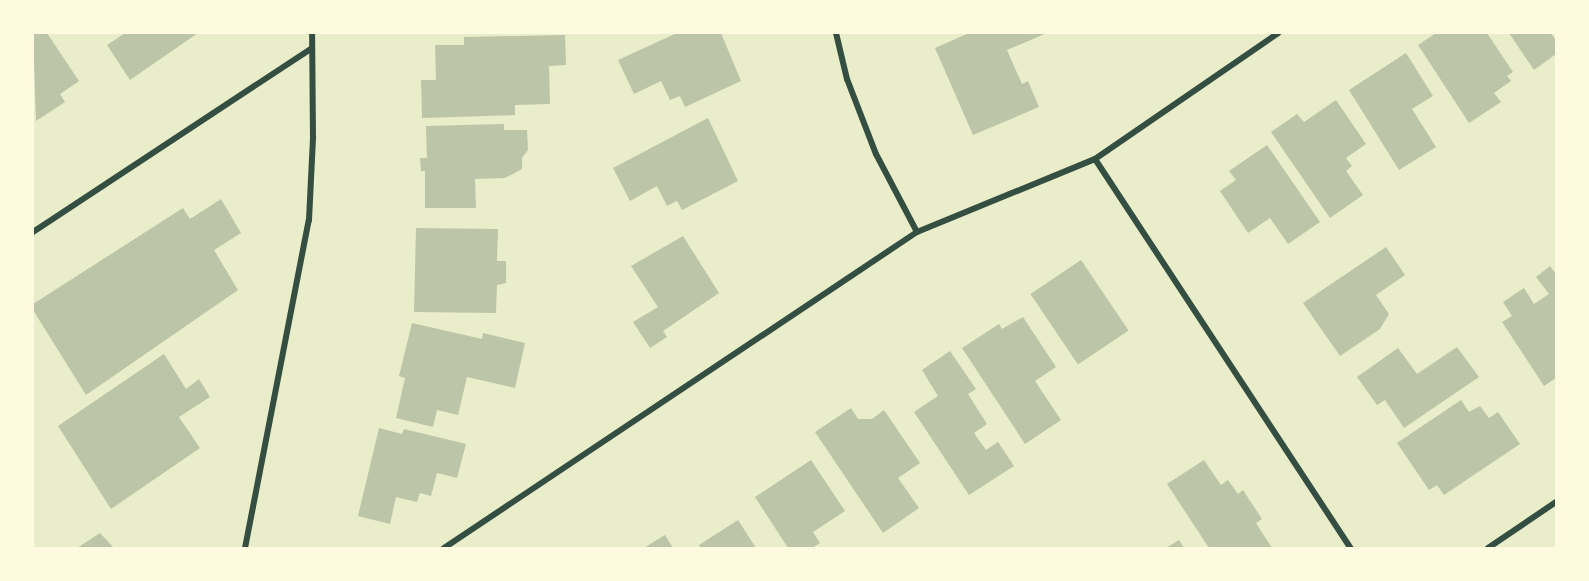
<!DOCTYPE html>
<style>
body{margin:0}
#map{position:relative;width:1589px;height:581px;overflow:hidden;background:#e9edc9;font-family:"Titillium Web",sans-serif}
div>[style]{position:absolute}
.building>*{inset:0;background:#bcc5a7;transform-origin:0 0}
.minor>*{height:6px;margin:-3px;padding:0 3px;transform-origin:3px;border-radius:3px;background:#344e41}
span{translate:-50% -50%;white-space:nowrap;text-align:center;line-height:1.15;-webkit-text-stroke:6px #fefae0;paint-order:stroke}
.frame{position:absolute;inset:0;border:34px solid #fefae0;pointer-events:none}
</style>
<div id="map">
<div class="building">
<div style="clip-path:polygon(33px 33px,47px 33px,79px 81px,60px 94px,65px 102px,36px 121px)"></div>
<div style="clip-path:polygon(125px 33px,198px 33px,130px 80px,107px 45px)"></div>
<div style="clip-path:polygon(677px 33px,721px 33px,741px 81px,685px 107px,680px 96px,670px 100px,661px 81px,634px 94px,618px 60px)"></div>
<div style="clip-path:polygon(969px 33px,1047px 33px,1007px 50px,1022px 84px,1028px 81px,1039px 107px,973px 135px,935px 48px)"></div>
<div style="clip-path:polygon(1436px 33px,1487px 33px,1513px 72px,1507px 76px,1511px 81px,1494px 93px,1501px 102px,1469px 123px,1418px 45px)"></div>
<div style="clip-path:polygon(1509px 33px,1551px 33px,1556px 41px,1556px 54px,1534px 70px)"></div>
<div style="clip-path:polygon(565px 35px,566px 65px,549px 66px,550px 104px,515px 105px,515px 115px,422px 118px,421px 80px,436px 80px,435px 45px,464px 45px,464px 37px)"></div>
<div style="clip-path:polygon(1406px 53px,1433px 96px,1412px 109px,1436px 147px,1399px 170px,1349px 90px)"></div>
<div style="clip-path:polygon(1336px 100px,1366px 144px,1346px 158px,1352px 166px,1346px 171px,1363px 195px,1330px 218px,1271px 132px,1297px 114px,1304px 122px)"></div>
<div style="clip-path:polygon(708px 118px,738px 181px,682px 210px,677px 201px,667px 206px,657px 186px,630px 201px,613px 168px)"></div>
<div style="clip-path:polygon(504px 124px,504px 130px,527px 130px,528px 150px,522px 158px,522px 169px,505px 178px,475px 179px,476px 208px,425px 208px,425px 171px,421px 171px,420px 158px,427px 158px,426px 126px)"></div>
<div style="clip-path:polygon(1267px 145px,1320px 222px,1288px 244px,1270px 218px,1248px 233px,1220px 191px,1236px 180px,1229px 171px)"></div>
<div style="clip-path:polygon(221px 199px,241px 233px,214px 250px,238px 290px,86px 395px,33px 310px,33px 304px,183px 208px,190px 219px)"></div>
<div style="clip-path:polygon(416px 228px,498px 229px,497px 261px,506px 261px,506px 283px,497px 285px,496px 313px,414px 312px)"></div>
<div style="clip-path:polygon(683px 236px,719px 293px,663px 331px,667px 337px,650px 348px,633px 322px,658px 307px,631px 266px)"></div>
<div style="clip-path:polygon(1386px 247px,1405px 275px,1376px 295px,1389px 314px,1380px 329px,1340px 356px,1303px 303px)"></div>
<div style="left:1081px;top:260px;width:85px;height:61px;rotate:56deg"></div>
<div style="clip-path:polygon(1550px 266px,1556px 274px,1556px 378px,1544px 386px,1502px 322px,1512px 316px,1503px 302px,1524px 288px,1534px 304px,1549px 294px,1536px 277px)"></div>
<div style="clip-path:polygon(1023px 317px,1056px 367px,1035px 381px,1061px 420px,1025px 444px,962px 348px,999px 324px,1002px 329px)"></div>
<div style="clip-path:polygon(412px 323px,482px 339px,483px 333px,525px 343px,515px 388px,467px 377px,458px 415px,437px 410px,433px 427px,396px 418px,405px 378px,399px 376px)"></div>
<div style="clip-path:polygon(1457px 347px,1479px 377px,1404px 428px,1385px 400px,1377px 405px,1357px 377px,1398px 348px,1417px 374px)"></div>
<div style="clip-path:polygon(950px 351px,976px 389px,968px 394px,987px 424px,974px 433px,986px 450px,998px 442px,1014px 466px,969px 495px,914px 412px,938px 396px,922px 370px)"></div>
<div style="clip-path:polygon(164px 354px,186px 389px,199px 379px,210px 397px,179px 417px,200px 448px,111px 509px,58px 426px)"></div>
<div style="clip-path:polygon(1461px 400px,1469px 412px,1480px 406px,1489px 418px,1498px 412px,1520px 444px,1444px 495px,1437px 485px,1429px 490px,1397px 443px)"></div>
<div style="clip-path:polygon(851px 408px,858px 419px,872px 419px,884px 410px,920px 463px,898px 478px,919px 508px,883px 533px,815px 432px)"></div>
<div style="clip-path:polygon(379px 428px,402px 434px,404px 429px,466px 444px,457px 478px,437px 473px,431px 496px,420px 493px,417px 502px,396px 497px,390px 524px,358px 516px)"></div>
<div style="clip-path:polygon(811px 460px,845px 511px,813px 532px,820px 543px,812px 548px,788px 548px,755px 497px)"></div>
<div style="clip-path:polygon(1204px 460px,1221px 485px,1228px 480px,1238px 494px,1243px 490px,1262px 519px,1256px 523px,1272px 548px,1209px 548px,1167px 484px)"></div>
<div style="clip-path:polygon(738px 520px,756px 548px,701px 548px,699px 545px)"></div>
<div style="clip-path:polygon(100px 533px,114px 548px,77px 548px)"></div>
<div style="clip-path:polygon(665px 535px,673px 548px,644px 548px)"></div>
<div style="clip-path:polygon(1179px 540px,1184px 548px,1166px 548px)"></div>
</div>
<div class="minor">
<div style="left:836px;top:33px;width:47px;rotate:76.6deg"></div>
<div style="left:847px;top:79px;width:80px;rotate:68.9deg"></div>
<div style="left:876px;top:154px;width:88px;rotate:62.3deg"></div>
<div style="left:1095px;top:159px;width:466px;rotate:56.7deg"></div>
<div style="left:33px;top:232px;width:334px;rotate:-33.4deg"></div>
<div style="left:245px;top:548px;width:334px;rotate:-79deg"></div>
<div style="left:309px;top:220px;width:82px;rotate:-87.2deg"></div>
<div style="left:313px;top:138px;width:105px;rotate:-90.5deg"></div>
<div style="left:444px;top:548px;width:569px;rotate:-33.75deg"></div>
<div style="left:917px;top:232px;width:192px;rotate:-22.3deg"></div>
<div style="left:1095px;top:159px;width:222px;rotate:-34.5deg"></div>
<div style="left:1488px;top:548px;width:82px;rotate:-34.1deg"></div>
</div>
<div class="frame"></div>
</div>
